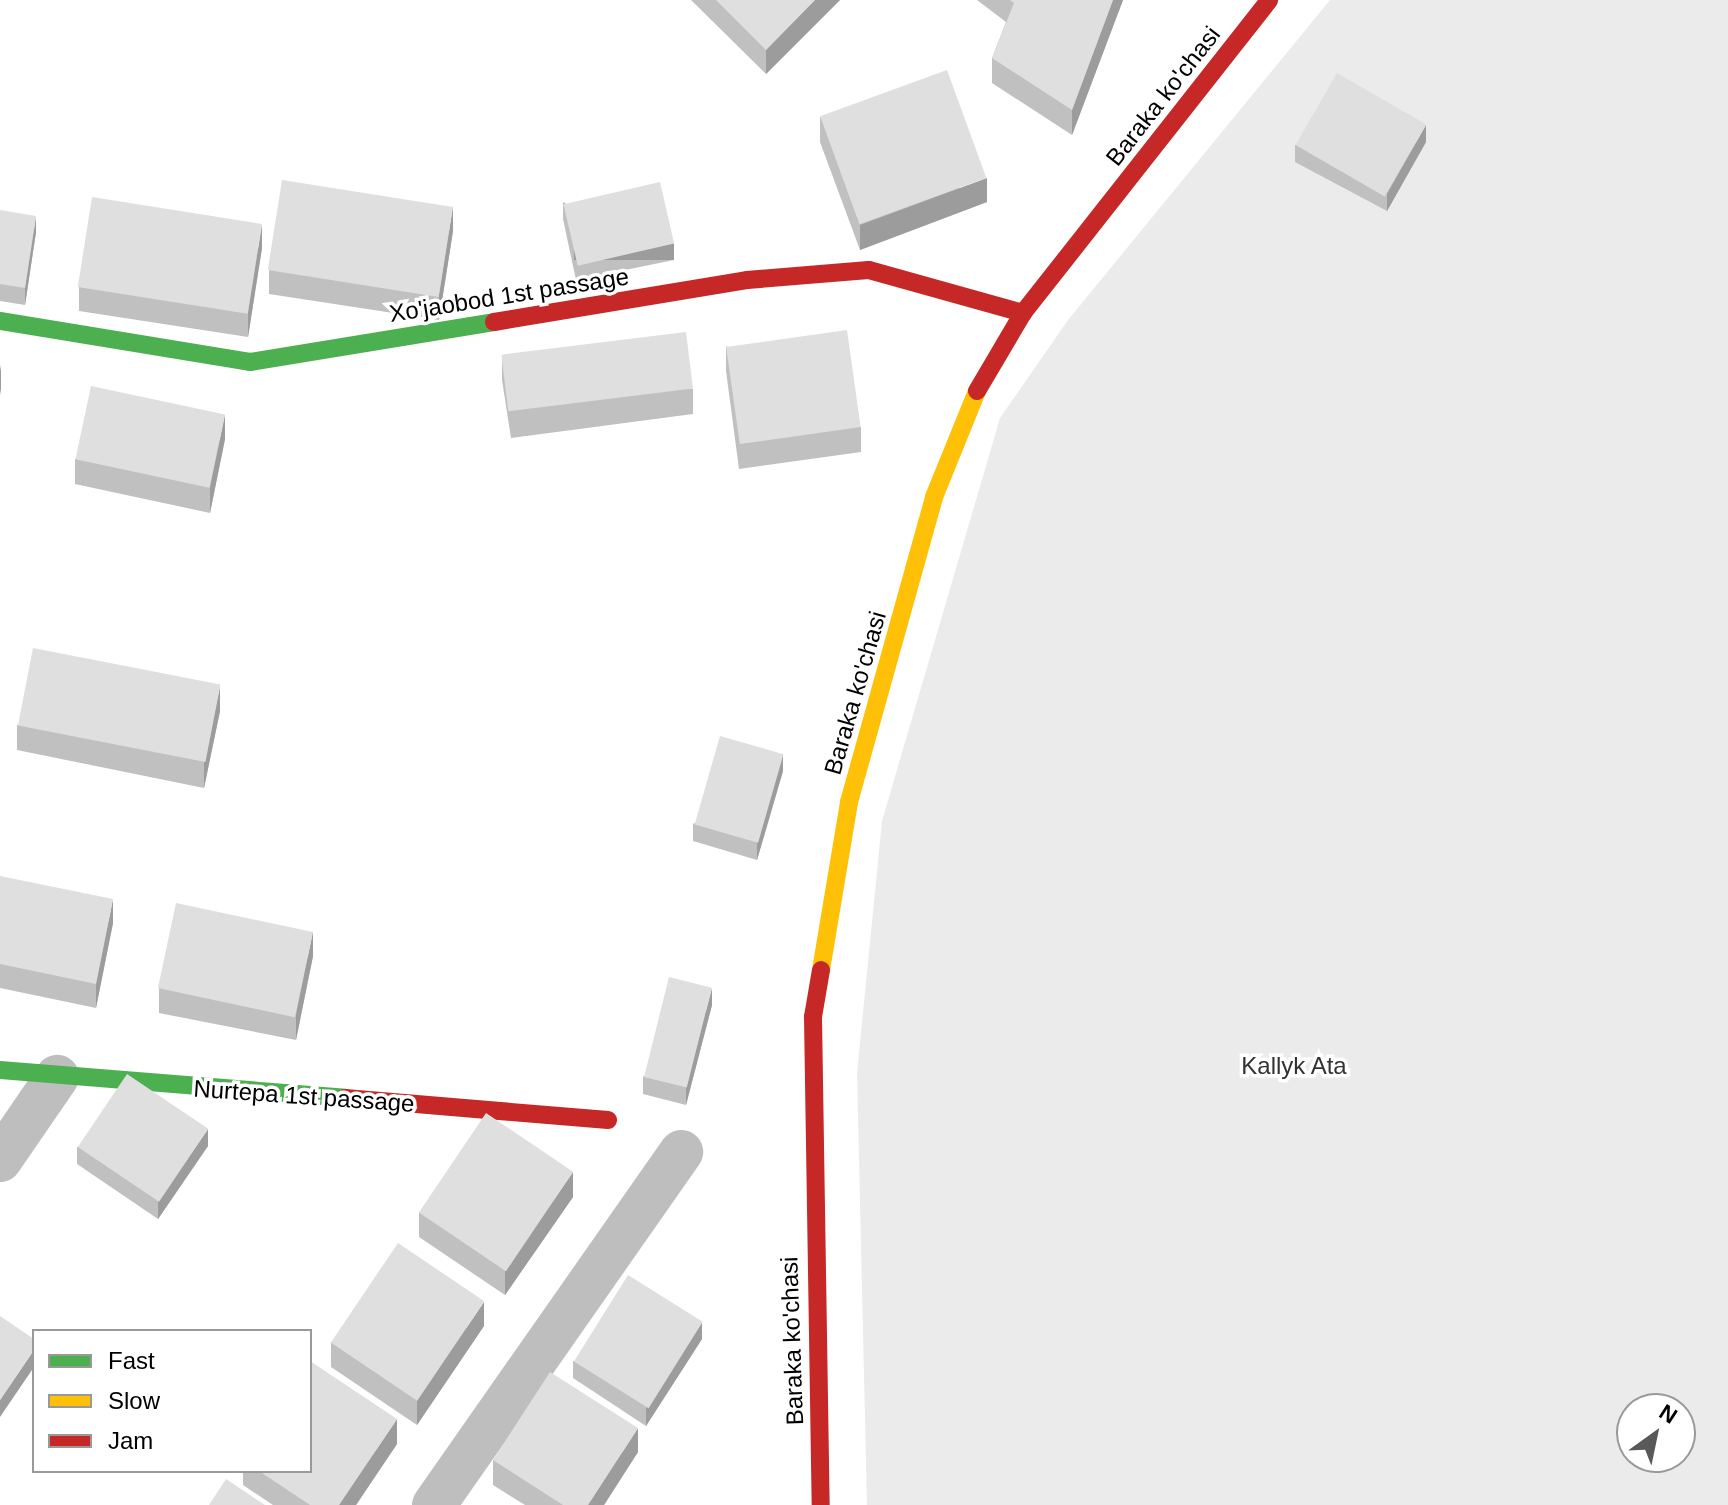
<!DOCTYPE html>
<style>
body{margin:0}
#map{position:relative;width:1728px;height:1505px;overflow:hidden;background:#fff;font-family:Arial,sans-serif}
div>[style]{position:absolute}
.green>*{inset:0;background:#ebebeb}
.street>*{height:44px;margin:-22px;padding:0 22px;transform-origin:22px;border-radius:22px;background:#bebebe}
.fast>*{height:18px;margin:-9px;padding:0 9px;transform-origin:9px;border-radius:9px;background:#4caf50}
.slow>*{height:18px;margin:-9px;padding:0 9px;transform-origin:9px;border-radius:9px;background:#ffc107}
.jam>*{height:18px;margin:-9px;padding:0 9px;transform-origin:9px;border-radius:9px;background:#c62828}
.wall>*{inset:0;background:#c0c0c0}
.shaded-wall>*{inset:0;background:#9c9c9c;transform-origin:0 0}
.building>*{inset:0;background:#dfdfdf;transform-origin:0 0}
span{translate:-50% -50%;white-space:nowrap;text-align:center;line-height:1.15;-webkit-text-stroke:7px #fff;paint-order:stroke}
.street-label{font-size:24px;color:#000}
.park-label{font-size:24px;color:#323232}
.legend{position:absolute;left:32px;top:1329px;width:280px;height:144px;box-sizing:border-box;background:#fff;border:2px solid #999;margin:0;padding:10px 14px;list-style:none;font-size:24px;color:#000}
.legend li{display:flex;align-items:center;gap:16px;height:40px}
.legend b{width:40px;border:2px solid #999}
.north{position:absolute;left:1616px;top:1393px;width:80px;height:80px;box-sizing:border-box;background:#fff;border:2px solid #999;border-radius:50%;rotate:33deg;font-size:22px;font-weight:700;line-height:32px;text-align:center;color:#000}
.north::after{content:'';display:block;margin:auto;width:28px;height:36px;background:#595959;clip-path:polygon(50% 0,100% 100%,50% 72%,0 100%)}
</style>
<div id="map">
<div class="green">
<div style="clip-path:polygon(evenodd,1330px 0,1728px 0,1728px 1505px,867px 1505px,857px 1073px,882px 821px,1000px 418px,1068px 320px,1330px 0,1632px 1409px,1680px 1409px,1680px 1457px,1632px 1457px,1632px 1409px)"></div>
</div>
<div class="street">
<div style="left:0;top:1160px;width:101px;rotate:-55.5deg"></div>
<div style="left:434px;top:1505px;width:431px;rotate:-55deg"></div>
</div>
<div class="fast">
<div style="left:0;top:321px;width:253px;rotate:9.3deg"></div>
<div style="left:250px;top:362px;width:247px;rotate:-9.3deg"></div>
<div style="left:0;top:1070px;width:346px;rotate:4.6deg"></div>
</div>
<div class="slow">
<div style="left:821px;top:970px;width:170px;rotate:-80.5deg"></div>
<div style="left:849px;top:802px;width:317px;rotate:-74.4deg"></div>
<div style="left:934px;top:497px;width:114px;rotate:-67.9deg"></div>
</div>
<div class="jam">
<div style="left:494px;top:322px;width:256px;rotate:-9.4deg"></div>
<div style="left:747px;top:280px;width:122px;rotate:-4.7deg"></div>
<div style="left:869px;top:270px;width:160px;rotate:15.6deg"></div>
<div style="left:977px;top:391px;width:91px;rotate:-59.5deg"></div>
<div style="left:1023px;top:313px;width:398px;rotate:-51.8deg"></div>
<div style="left:821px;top:970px;width:48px;rotate:99.7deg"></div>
<div style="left:813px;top:1017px;width:488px;rotate:89.1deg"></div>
<div style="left:345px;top:1098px;width:264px;rotate:4.8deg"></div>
</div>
<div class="wall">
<div style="clip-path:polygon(691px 0,840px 0,766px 74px)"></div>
<div style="clip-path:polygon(977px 0,1123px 0,1072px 135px,992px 83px,992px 58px,1006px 22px)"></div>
<div style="clip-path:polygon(820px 117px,987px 202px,860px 250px,820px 142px)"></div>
<div style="clip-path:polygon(1426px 142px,1387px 211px,1295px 162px,1295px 145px)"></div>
<div style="clip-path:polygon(563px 202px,674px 260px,576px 280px,563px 219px)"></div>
<div style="clip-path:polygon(0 210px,36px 232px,25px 305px,0 301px)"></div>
<div style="clip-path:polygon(453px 231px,439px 320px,269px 294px,269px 270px)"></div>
<div style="clip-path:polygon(262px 248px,248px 337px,79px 311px,79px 287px)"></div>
<div style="clip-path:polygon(726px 346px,861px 427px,861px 452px,739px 469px,726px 371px)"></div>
<div style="clip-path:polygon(502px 356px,693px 389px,693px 414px,511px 438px,502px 380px)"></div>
<div style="clip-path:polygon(225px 439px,210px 513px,75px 484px,75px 459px)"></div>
<div style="clip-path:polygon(220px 711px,204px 788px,17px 750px,17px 725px)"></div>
<div style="clip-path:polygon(783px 771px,757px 860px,693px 841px,693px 824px)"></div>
<div style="clip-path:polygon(0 876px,113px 923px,96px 1008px,0 988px)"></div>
<div style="clip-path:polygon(313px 956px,296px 1040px,159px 1013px,159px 988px)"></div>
<div style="clip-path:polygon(712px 1005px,686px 1105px,643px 1094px,643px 1077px)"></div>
<div style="clip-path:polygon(208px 1146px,158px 1219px,77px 1164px,77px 1147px)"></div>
<div style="clip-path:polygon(573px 1197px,505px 1295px,419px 1237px,419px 1212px)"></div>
<div style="clip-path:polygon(484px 1326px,417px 1425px,331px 1367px,331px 1342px)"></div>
<div style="clip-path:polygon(702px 1339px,646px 1426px,573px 1378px,573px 1361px)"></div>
<div style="clip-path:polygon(397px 1444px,356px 1505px,273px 1505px,243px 1485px,243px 1471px,310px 1471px)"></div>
<div style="clip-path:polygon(638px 1452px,604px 1505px,525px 1505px,493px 1485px,493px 1460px)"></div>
</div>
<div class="shaded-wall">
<div style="clip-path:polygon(815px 0,840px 0,766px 74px,766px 50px)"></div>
<div style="clip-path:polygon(1113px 0,1123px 0,1072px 135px,1072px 110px)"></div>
<div style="clip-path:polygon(1426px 125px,1426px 142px,1387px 211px,1387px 194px)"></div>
<div style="clip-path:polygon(987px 178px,987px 202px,860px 250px,860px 225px)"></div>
<div style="clip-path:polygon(453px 206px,453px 231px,439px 320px,439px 295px)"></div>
<div style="clip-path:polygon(36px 216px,36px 232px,25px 305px,25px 288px)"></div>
<div style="clip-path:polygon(262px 224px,262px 248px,248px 337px,248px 313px)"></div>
<div style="left:674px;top:243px;width:17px;height:100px;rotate:90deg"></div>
<div style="clip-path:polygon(1px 365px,1px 389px,0 395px,0 371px)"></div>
<div style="clip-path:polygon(225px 414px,225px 439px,210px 513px,210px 488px)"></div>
<div style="clip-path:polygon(220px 686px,220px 711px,204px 788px,204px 763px)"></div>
<div style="clip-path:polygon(783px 754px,783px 771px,757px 860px,757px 843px)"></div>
<div style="clip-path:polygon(113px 899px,113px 923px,96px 1008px,96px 984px)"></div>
<div style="clip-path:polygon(313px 931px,313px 956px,296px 1040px,296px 1015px)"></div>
<div style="clip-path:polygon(712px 988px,712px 1005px,686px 1105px,686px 1088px)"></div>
<div style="clip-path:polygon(208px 1129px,208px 1146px,158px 1219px,158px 1202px)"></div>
<div style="clip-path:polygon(573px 1172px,573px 1197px,505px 1295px,505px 1271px)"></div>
<div style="clip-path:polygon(484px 1302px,484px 1326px,417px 1425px,417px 1401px)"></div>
<div style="clip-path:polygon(702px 1322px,702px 1339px,646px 1426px,646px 1409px)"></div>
<div style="clip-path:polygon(34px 1350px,34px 1367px,0 1417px,0 1400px)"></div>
<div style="clip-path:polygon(397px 1419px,397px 1444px,356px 1505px,339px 1505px)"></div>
<div style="clip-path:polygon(638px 1428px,638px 1452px,604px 1505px,588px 1505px)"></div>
</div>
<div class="building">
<div style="clip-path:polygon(716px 0,815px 0,766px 50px)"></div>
<div style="clip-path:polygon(1010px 0,1113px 0,1072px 110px,992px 58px,1014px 3px)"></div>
<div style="left:947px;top:70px;width:115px;height:135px;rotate:70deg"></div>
<div style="left:1337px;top:73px;width:103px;height:83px;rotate:30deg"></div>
<div style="left:282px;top:180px;width:173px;height:91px;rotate:9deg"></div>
<div style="left:660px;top:182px;width:63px;height:99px;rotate:77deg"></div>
<div style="left:92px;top:197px;width:172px;height:91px;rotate:9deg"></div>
<div style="clip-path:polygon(0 210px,36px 216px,25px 288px,0 284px)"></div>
<div style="left:847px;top:330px;width:98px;height:122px;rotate:82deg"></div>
<div style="left:686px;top:332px;width:57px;height:186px;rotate:83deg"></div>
<div style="left:91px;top:386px;width:137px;height:75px;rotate:12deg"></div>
<div style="left:33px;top:648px;width:191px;height:79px;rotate:11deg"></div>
<div style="left:720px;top:736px;width:66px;height:92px;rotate:16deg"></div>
<div style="clip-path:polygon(0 876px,113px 899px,96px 984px,0 964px)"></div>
<div style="left:176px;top:903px;width:140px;height:87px;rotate:12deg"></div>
<div style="left:669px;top:977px;width:44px;height:103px;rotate:14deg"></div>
<div style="left:127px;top:1074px;width:98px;height:88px;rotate:34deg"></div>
<div style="left:486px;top:1113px;width:105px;height:120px;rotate:34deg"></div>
<div style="left:398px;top:1243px;width:104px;height:120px;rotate:34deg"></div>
<div style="left:628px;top:1275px;width:88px;height:102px;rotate:32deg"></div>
<div style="clip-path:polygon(0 1316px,34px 1339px,34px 1350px,0 1400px)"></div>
<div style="clip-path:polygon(310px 1361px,397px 1419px,339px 1505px,310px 1505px,259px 1471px,310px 1471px)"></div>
<div style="clip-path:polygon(550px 1372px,638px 1428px,588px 1505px,563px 1505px,493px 1460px)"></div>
<div style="clip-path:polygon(226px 1479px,265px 1505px,209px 1505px)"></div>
</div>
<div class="street-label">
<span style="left:1163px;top:96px;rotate:-52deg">Baraka ko'chasi</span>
<span style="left:509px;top:295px;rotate:-9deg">Xo'jaobod 1st passage</span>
<span style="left:855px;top:693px;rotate:-74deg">Baraka ko'chasi</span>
<span style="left:304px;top:1096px;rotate:4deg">Nurtepa 1st passage</span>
<span style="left:792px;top:1341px;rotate:-92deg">Baraka ko'chasi</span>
</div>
<div class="park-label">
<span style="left:1294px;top:1066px">Kallyk Ata</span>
</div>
<ul class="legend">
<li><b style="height:10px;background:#4caf50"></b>Fast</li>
<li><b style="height:10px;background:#ffc107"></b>Slow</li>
<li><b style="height:10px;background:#c62828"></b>Jam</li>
</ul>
<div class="north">N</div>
</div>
